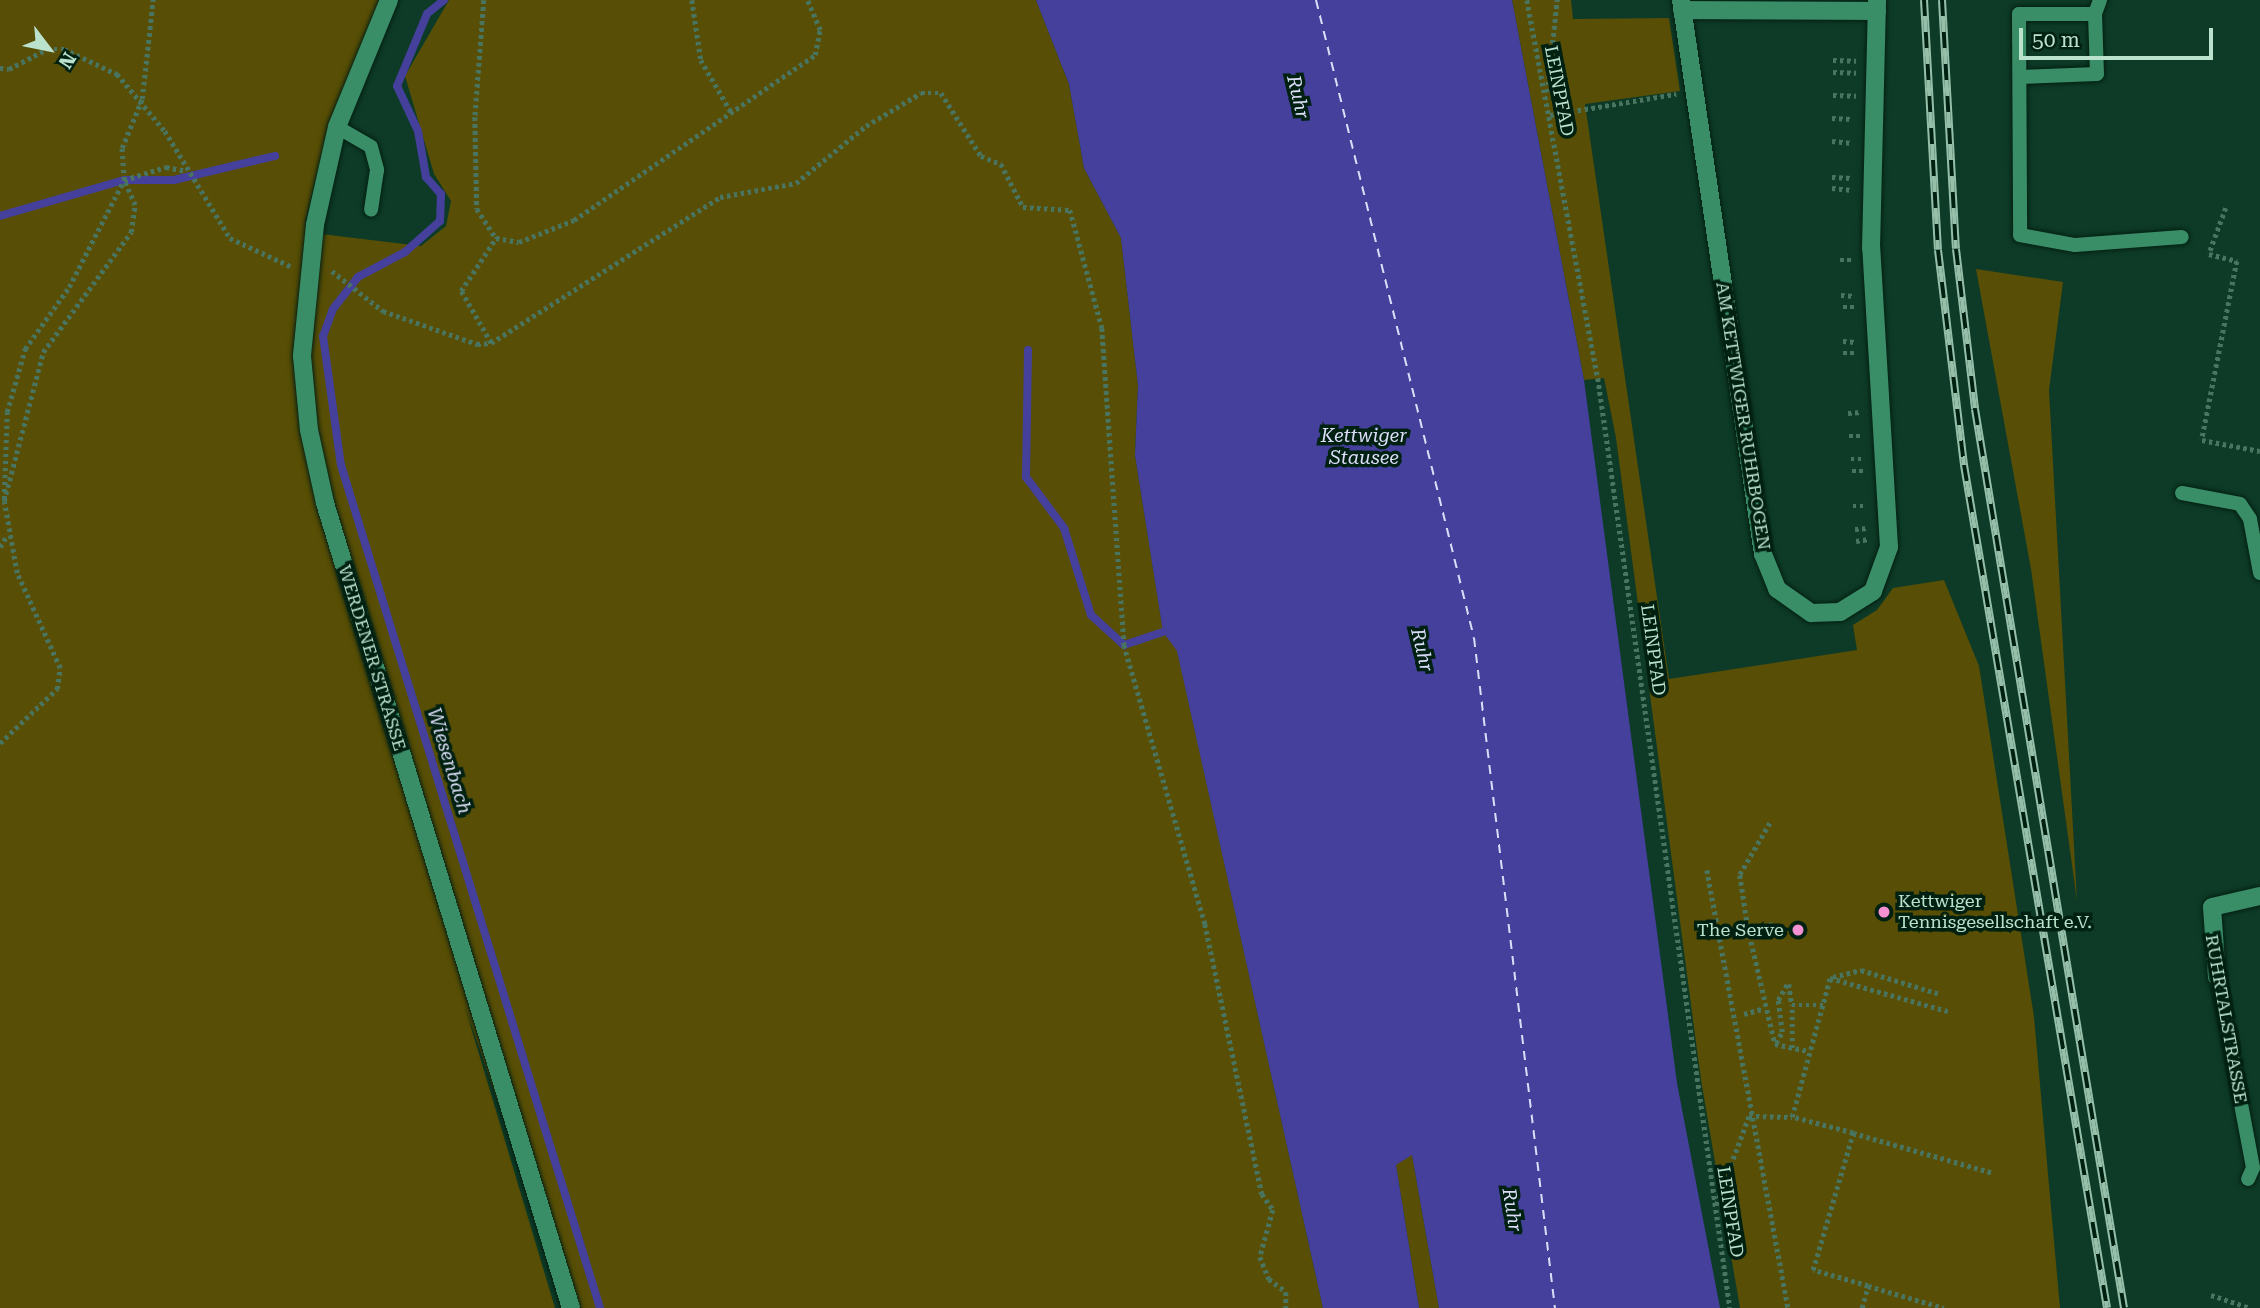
<!DOCTYPE html>
<style>
body{margin:0}
#map{position:relative;width:2260px;height:1308px;overflow:hidden;background:#0d3b27;font-family:"Roboto Serif",serif}
div>[style]{position:absolute}
.green>*{inset:0;background:#584e05}
.water>*{inset:0;background:#45409c}
.stream>*{height:8px;margin:-4px;padding:0 4px;transform-origin:4px;border-radius:4px;background:#45409c}
.ferry>*{height:2px;margin-top:-1px;transform-origin:0;background:repeating-linear-gradient(90deg,#dcdef8 0 9px,transparent 0 16px)}
.path>*{height:4.5px;margin-top:-2.25px;transform-origin:0;background:repeating-linear-gradient(90deg,#497560 0 3.5px,transparent 0 7px)}
.roads{filter:drop-shadow(0 0 2px #052013) drop-shadow(0 0 2px #052013)}
.service>*{height:14px;margin:-7px;padding:0 7px;transform-origin:7px;border-radius:7px;background:#3a8e67}
.minor>*{height:18px;margin:-9px;padding:0 9px;transform-origin:9px;border-radius:9px;background:#3a8e67}
.secondary>*{height:18px;margin:-9px;padding:0 9px;transform-origin:9px;border-radius:9px;background:#3a8e67}
.rail>*{height:8px;margin-top:-4px;transform-origin:0;background:repeating-linear-gradient(90deg,#002112 0 16px,#96bfaa 0 32px);box-sizing:border-box;border-block:2px solid #96bfaa}
.dots>*{width:19px;height:19px;translate:-50% -50%;box-sizing:border-box;border:4px solid #002112;border-radius:50%}
span{translate:-50% -50%;white-space:nowrap;text-align:center;line-height:1.15;-webkit-text-stroke:7px #002112;paint-order:stroke}
.street-label{font-size:18px;color:#bae2cc}
.poi-label{font-size:18px;color:#bae2cc}
.left{translate:0 -50%;text-align:left}
.right{translate:-100% -50%;text-align:right}
.water-label{font-size:19px;color:#dcdef8;font-style:italic}
.north{position:absolute;left:14px;top:14px;width:70px;height:70px;-webkit-text-stroke:5px #002112;paint-order:stroke;rotate:122deg;font-size:19px;font-weight:700;line-height:28px;text-align:center;color:#bae2cc}
.north::after{content:'';display:block;margin:auto;width:24px;height:32px;background:#bae2cc;clip-path:polygon(50% 0,100% 100%,50% 72%,0 100%)}
.scale{position:absolute;left:2019px;top:28px;width:194px;height:32px;box-sizing:border-box;border:4px solid #bae2cc;border-top:0;padding-left:9px;font-size:21px;line-height:24px;white-space:nowrap;color:#bae2cc;-webkit-text-stroke:5px #002112;paint-order:stroke}
</style>
<div id="map">
<div class="green">
<div style="clip-path:polygon(0 0,386px 0,325px 142px,305px 222px,321px 234px,421px 246px,446px 226px,451px 201px,434px 174px,405px 76px,449px 0,1036px 0,1069px 84px,1084px 168px,1121px 238px,1138px 385px,1135px 455px,1163px 631px,1177px 650px,1323px 1308px,569px 1308px,465px 1007px,555px 1308px,0 1308px)"></div>
<div style="clip-path:polygon(1512px 0,1571px 0,1573px 19px,1669px 18px,1680px 91px,1585px 104px,1669px 679px,1857px 650px,1853px 625px,1877px 610px,1893px 588px,1944px 580px,1979px 666px,2034px 1017px,2060px 1308px,1740px 1308px,1701px 1080px,1616px 438px,1604px 378px,1584px 380px)"></div>
<div style="clip-path:polygon(1976px 269px,2063px 282px,2049px 390px,2077px 901px,2031px 569px)"></div>
<div style="clip-path:polygon(1402px 1155px,1412px 1155px,1439px 1308px,1419px 1308px,1396px 1165px)"></div>
</div>
<div class="water">
<div style="clip-path:polygon(1036px 0,1512px 0,1584px 380px,1677px 1083px,1720px 1308px,1439px 1308px,1412px 1155px,1396px 1165px,1419px 1308px,1323px 1308px,1177px 651px,1163px 632px,1135px 455px,1138px 385px,1121px 238px,1084px 168px,1069px 84px)"></div>
</div>
<div class="stream">
<div style="left:444px;top:0;width:22px;rotate:141deg"></div>
<div style="left:427px;top:14px;width:78px;rotate:112.6deg"></div>
<div style="left:397px;top:86px;width:50px;rotate:65deg"></div>
<div style="left:418px;top:131px;width:47px;rotate:80.1deg"></div>
<div style="left:426px;top:177px;width:23px;rotate:49deg"></div>
<div style="left:441px;top:194px;width:27px;rotate:92deg"></div>
<div style="left:440px;top:221px;width:47px;rotate:138.5deg"></div>
<div style="left:405px;top:252px;width:53px;rotate:152deg"></div>
<div style="left:358px;top:277px;width:41px;rotate:128deg"></div>
<div style="left:333px;top:309px;width:29px;rotate:110deg"></div>
<div style="left:323px;top:336px;width:130px;rotate:82.1deg"></div>
<div style="left:341px;top:465px;width:882px;rotate:72.92deg"></div>
<div style="left:0;top:216px;width:129px;rotate:-16.2deg"></div>
<div style="left:124px;top:180px;width:50px"></div>
<div style="left:174px;top:180px;width:104px;rotate:-13.4deg"></div>
<div style="left:1028px;top:350px;width:127px;rotate:90.9deg"></div>
<div style="left:1026px;top:477px;width:64px;rotate:53.3deg"></div>
<div style="left:1064px;top:528px;width:91px;rotate:72.8deg"></div>
<div style="left:1091px;top:615px;width:45px;rotate:42.3deg"></div>
<div style="left:1124px;top:645px;width:41px;rotate:-18.4deg"></div>
</div>
<div class="ferry">
<div style="left:1316px;top:0;width:657px;rotate:76.09deg"></div>
<div style="left:1474px;top:638px;width:675px;rotate:83.11deg"></div>
</div>
<div class="path">
<div style="left:484px;top:0;width:117px;rotate:94.4deg"></div>
<div style="left:475px;top:117px;width:92px;rotate:88.8deg"></div>
<div style="left:477px;top:209px;width:35px;rotate:57deg"></div>
<div style="left:496px;top:238px;width:23px;rotate:10deg"></div>
<div style="left:519px;top:242px;width:59px;rotate:-21.8deg"></div>
<div style="left:574px;top:220px;width:292px;rotate:-34.4deg"></div>
<div style="left:815px;top:55px;width:25px;rotate:-79deg"></div>
<div style="left:820px;top:30px;width:33px;rotate:-113deg"></div>
<div style="left:692px;top:0;width:61px;rotate:81.5deg"></div>
<div style="left:701px;top:60px;width:60px;rotate:60deg"></div>
<div style="left:1527px;top:0;width:385px;rotate:79.4deg"></div>
<div style="left:1598px;top:378px;width:939px;rotate:81.92deg"></div>
<div style="left:1833px;top:60px;width:23px;rotate:2deg"></div>
<div style="left:0;top:68px;width:9px;rotate:6deg"></div>
<div style="left:9px;top:69px;width:43px;rotate:-27.8deg"></div>
<div style="left:47px;top:49px;width:17px"></div>
<div style="left:64px;top:49px;width:59px;rotate:25.3deg"></div>
<div style="left:117px;top:74px;width:75px;rotate:49.9deg"></div>
<div style="left:165px;top:131px;width:125px;rotate:58.7deg"></div>
<div style="left:230px;top:238px;width:68px;rotate:25.1deg"></div>
<div style="left:1833px;top:72px;width:23px;rotate:2deg"></div>
<div style="left:1547px;top:92px;width:93px;rotate:-83.8deg"></div>
<div style="left:1833px;top:95px;width:23px;rotate:2deg"></div>
<div style="left:1550px;top:115px;width:128px;rotate:-9.5deg"></div>
<div style="left:1832px;top:118px;width:20px;rotate:3deg"></div>
<div style="left:1832px;top:141px;width:20px;rotate:6deg"></div>
<div style="left:1832px;top:177px;width:20px;rotate:3deg"></div>
<div style="left:1832px;top:188px;width:20px;rotate:6deg"></div>
<div style="left:2226px;top:208px;width:49px;rotate:110.3deg"></div>
<div style="left:2209px;top:254px;width:29px;rotate:14deg"></div>
<div style="left:2237px;top:261px;width:182px;rotate:101.1deg"></div>
<div style="left:2202px;top:440px;width:59px;rotate:10.7deg"></div>
<div style="left:1840px;top:260px;width:13px"></div>
<div style="left:332px;top:271px;width:65px;rotate:38.1deg"></div>
<div style="left:383px;top:311px;width:100px;rotate:19.3deg"></div>
<div style="left:477px;top:344px;width:14px;rotate:-4deg"></div>
<div style="left:491px;top:343px;width:272px;rotate:-32.5deg"></div>
<div style="left:720px;top:197px;width:77px;rotate:-10.4deg"></div>
<div style="left:796px;top:183px;width:90px;rotate:-39.2deg"></div>
<div style="left:866px;top:126px;width:64px;rotate:-31deg"></div>
<div style="left:921px;top:93px;width:20px"></div>
<div style="left:941px;top:93px;width:75px;rotate:57.6deg"></div>
<div style="left:981px;top:156px;width:22px;rotate:22deg"></div>
<div style="left:1001px;top:164px;width:48px;rotate:62.9deg"></div>
<div style="left:1023px;top:207px;width:47px;rotate:3.7deg"></div>
<div style="left:1070px;top:210px;width:122px;rotate:74.8deg"></div>
<div style="left:1102px;top:328px;width:318px;rotate:86deg"></div>
<div style="left:1124px;top:645px;width:291px;rotate:73.8deg"></div>
<div style="left:1205px;top:924px;width:276px;rotate:78.1deg"></div>
<div style="left:1262px;top:1194px;width:19px;rotate:55deg"></div>
<div style="left:1273px;top:1210px;width:49px;rotate:105.5deg"></div>
<div style="left:1260px;top:1257px;width:24px;rotate:68deg"></div>
<div style="left:1269px;top:1279px;width:21px;rotate:37deg"></div>
<div style="left:1286px;top:1292px;width:16px;rotate:90deg"></div>
<div style="left:1841px;top:295px;width:13px;rotate:4deg"></div>
<div style="left:1843px;top:307px;width:13px"></div>
<div style="left:1843px;top:341px;width:13px;rotate:4deg"></div>
<div style="left:491px;top:343px;width:60px;rotate:-120deg"></div>
<div style="left:461px;top:291px;width:64px;rotate:-56.6deg"></div>
<div style="left:1843px;top:353px;width:13px"></div>
<div style="left:1848px;top:413px;width:13px;rotate:-4deg"></div>
<div style="left:1849px;top:436px;width:13px"></div>
<div style="left:1851px;top:459px;width:13px"></div>
<div style="left:1852px;top:471px;width:13px"></div>
<div style="left:4px;top:499px;width:87px;rotate:-88deg"></div>
<div style="left:7px;top:412px;width:66px;rotate:-74.1deg"></div>
<div style="left:25px;top:349px;width:76px;rotate:-54.6deg"></div>
<div style="left:69px;top:287px;width:120px;rotate:-62.8deg"></div>
<div style="left:124px;top:180px;width:44px;rotate:-17.2deg"></div>
<div style="left:166px;top:167px;width:21px;rotate:11deg"></div>
<div style="left:1853px;top:506px;width:14px"></div>
<div style="left:1855px;top:529px;width:13px;rotate:-4deg"></div>
<div style="left:1856px;top:541px;width:13px;rotate:-9deg"></div>
<div style="left:0;top:547px;width:12px;rotate:-59deg"></div>
<div style="left:0;top:743px;width:79px;rotate:-43.5deg"></div>
<div style="left:57px;top:689px;width:21px;rotate:-82deg"></div>
<div style="left:60px;top:668px;width:104px;rotate:-114.4deg"></div>
<div style="left:17px;top:573px;width:73px;rotate:-100.2deg"></div>
<div style="left:4px;top:501px;width:154px;rotate:-75.3deg"></div>
<div style="left:43px;top:352px;width:149px;rotate:-53.7deg"></div>
<div style="left:131px;top:232px;width:27px;rotate:-82deg"></div>
<div style="left:135px;top:205px;width:27px;rotate:-114deg"></div>
<div style="left:124px;top:180px;width:32px;rotate:-94deg"></div>
<div style="left:122px;top:148px;width:53px;rotate:-67.8deg"></div>
<div style="left:142px;top:99px;width:100px;rotate:-83.7deg"></div>
<div style="left:1770px;top:823px;width:60px;rotate:120deg"></div>
<div style="left:1740px;top:875px;width:54px;rotate:81.4deg"></div>
<div style="left:1748px;top:928px;width:119px;rotate:76.9deg"></div>
<div style="left:1775px;top:1044px;width:35px;rotate:12deg"></div>
<div style="left:1707px;top:870px;width:445px;rotate:79.5deg"></div>
<div style="left:1748px;top:928px;width:26px;rotate:-9deg"></div>
<div style="left:1833px;top:977px;width:29px;rotate:-14deg"></div>
<div style="left:1861px;top:970px;width:83px;rotate:16.9deg"></div>
<div style="left:1789px;top:984px;width:21px;rotate:82deg"></div>
<div style="left:1792px;top:1005px;width:31px"></div>
<div style="left:1744px;top:1014px;width:19px;rotate:-16deg"></div>
<div style="left:1776px;top:1043px;width:13px;rotate:-61deg"></div>
<div style="left:1782px;top:1032px;width:32px;rotate:-97deg"></div>
<div style="left:1778px;top:1000px;width:20px;rotate:-60deg"></div>
<div style="left:1792px;top:1048px;width:43px;rotate:-90deg"></div>
<div style="left:1853px;top:1133px;width:146px;rotate:15.9deg"></div>
<div style="left:1716px;top:1205px;width:95px;rotate:-69.7deg"></div>
<div style="left:1749px;top:1116px;width:43px;rotate:1.3deg"></div>
<div style="left:1868px;top:1286px;width:79px;rotate:16.1deg"></div>
<div style="left:2211px;top:1295px;width:41px;rotate:18.4deg"></div>
<div style="left:1862px;top:1308px;width:23px;rotate:-75deg"></div>
<div style="left:1868px;top:1286px;width:57px;rotate:-163.8deg"></div>
<div style="left:1813px;top:1270px;width:143px;rotate:-73.7deg"></div>
<div style="left:1853px;top:1133px;width:63px;rotate:-165.3deg"></div>
<div style="left:1792px;top:1117px;width:144px;rotate:-74.7deg"></div>
<div style="left:1830px;top:978px;width:126px;rotate:15.7deg"></div>
</div>
<div class="roads">
<div class="service">
<div style="left:2100px;top:0;width:15px;rotate:110deg"></div>
<div style="left:2095px;top:14px;width:76px;rotate:180deg"></div>
<div style="left:2019px;top:14px;width:221px;rotate:89.7deg"></div>
<div style="left:2020px;top:235px;width:56px;rotate:10.3deg"></div>
<div style="left:2075px;top:245px;width:107px;rotate:-4.3deg"></div>
<div style="left:2020px;top:77px;width:77px;rotate:-2.2deg"></div>
<div style="left:2097px;top:74px;width:60px;rotate:-91.9deg"></div>
<div style="left:337px;top:127px;width:39px;rotate:30deg"></div>
<div style="left:371px;top:147px;width:24px;rotate:75deg"></div>
<div style="left:377px;top:170px;width:40px;rotate:98.5deg"></div>
<div style="left:2182px;top:493px;width:59px;rotate:10.7deg"></div>
<div style="left:2240px;top:504px;width:18px;rotate:56deg"></div>
<div style="left:2250px;top:519px;width:55px;rotate:79.5deg"></div>
<div style="left:2217px;top:977px;width:194px;rotate:79.3deg"></div>
<div style="left:2253px;top:1168px;width:12px;rotate:114deg"></div>
</div>
<div class="minor">
<div style="left:1681px;top:0;width:560px;rotate:81.58deg"></div>
<div style="left:1763px;top:554px;width:38px;rotate:68deg"></div>
<div style="left:1777px;top:589px;width:42px;rotate:35.2deg"></div>
<div style="left:1811px;top:613px;width:29px;rotate:-2deg"></div>
<div style="left:1840px;top:612px;width:39px;rotate:-32deg"></div>
<div style="left:1873px;top:591px;width:47px;rotate:-70deg"></div>
<div style="left:1889px;top:547px;width:300px;rotate:-93.4deg"></div>
<div style="left:1871px;top:248px;width:248px;rotate:-88.6deg"></div>
<div style="left:1682px;top:10px;width:195px;rotate:0.3deg"></div>
<div style="left:2217px;top:977px;width:70px;rotate:-94.1deg"></div>
<div style="left:2212px;top:907px;width:49px;rotate:-12.9deg"></div>
</div>
<div class="secondary">
<div style="left:389px;top:0;width:137px;rotate:112.3deg"></div>
<div style="left:337px;top:127px;width:100px;rotate:102.7deg"></div>
<div style="left:315px;top:225px;width:132px;rotate:95.7deg"></div>
<div style="left:302px;top:356px;width:74px;rotate:84.6deg"></div>
<div style="left:309px;top:430px;width:75px;rotate:77.6deg"></div>
<div style="left:325px;top:503px;width:842px;rotate:73.01deg"></div>
</div>
</div>
<div class="rail">
<div style="left:1924px;top:0;width:250px;rotate:86.8deg"></div>
<div style="left:1938px;top:250px;width:217px;rotate:83.1deg"></div>
<div style="left:1964px;top:465px;width:855px;rotate:80.37deg"></div>
<div style="left:1942px;top:0;width:249px;rotate:86.8deg"></div>
<div style="left:1956px;top:249px;width:161px;rotate:83.2deg"></div>
<div style="left:1975px;top:409px;width:911px;rotate:80.59deg"></div>
</div>
<div class="dots">
<div style="left:1884px;top:912px;background:#f491d3"></div>
<div style="left:1798px;top:930px;background:#f491d3"></div>
</div>
<div class="street-label">
<span style="left:1559px;top:91px;rotate:79deg">LEINPFAD</span>
<span style="left:1743px;top:416px;rotate:81deg">AM KETTWIGER RUHRBOGEN</span>
<span style="left:1653px;top:650px;rotate:82deg">LEINPFAD</span>
<span style="left:372px;top:658px;rotate:73deg">WERDENER STRASSE</span>
<span style="left:2226px;top:1019px;rotate:80deg">RUHRTALSTRASSE</span>
<span style="left:1730px;top:1212px;rotate:81deg">LEINPFAD</span>
</div>
<div class="poi-label">
<span class="left" style="left:1898px;top:912px">Kettwiger<br>Tennisgesellschaft e.V.</span>
<span class="right" style="left:1784px;top:930px">The Serve</span>
</div>
<div class="water-label">
<span style="left:1298px;top:97px;rotate:77deg">Ruhr</span>
<span style="left:1364px;top:447px">Kettwiger<br>Stausee</span>
<span style="left:1422px;top:650px;rotate:77deg">Ruhr</span>
<span style="left:449px;top:761px;rotate:73deg">Wiesenbach</span>
<span style="left:1512px;top:1210px;rotate:81deg">Ruhr</span>
</div>
<div class="north">N</div>
<div class="scale">50 m</div>
</div>
